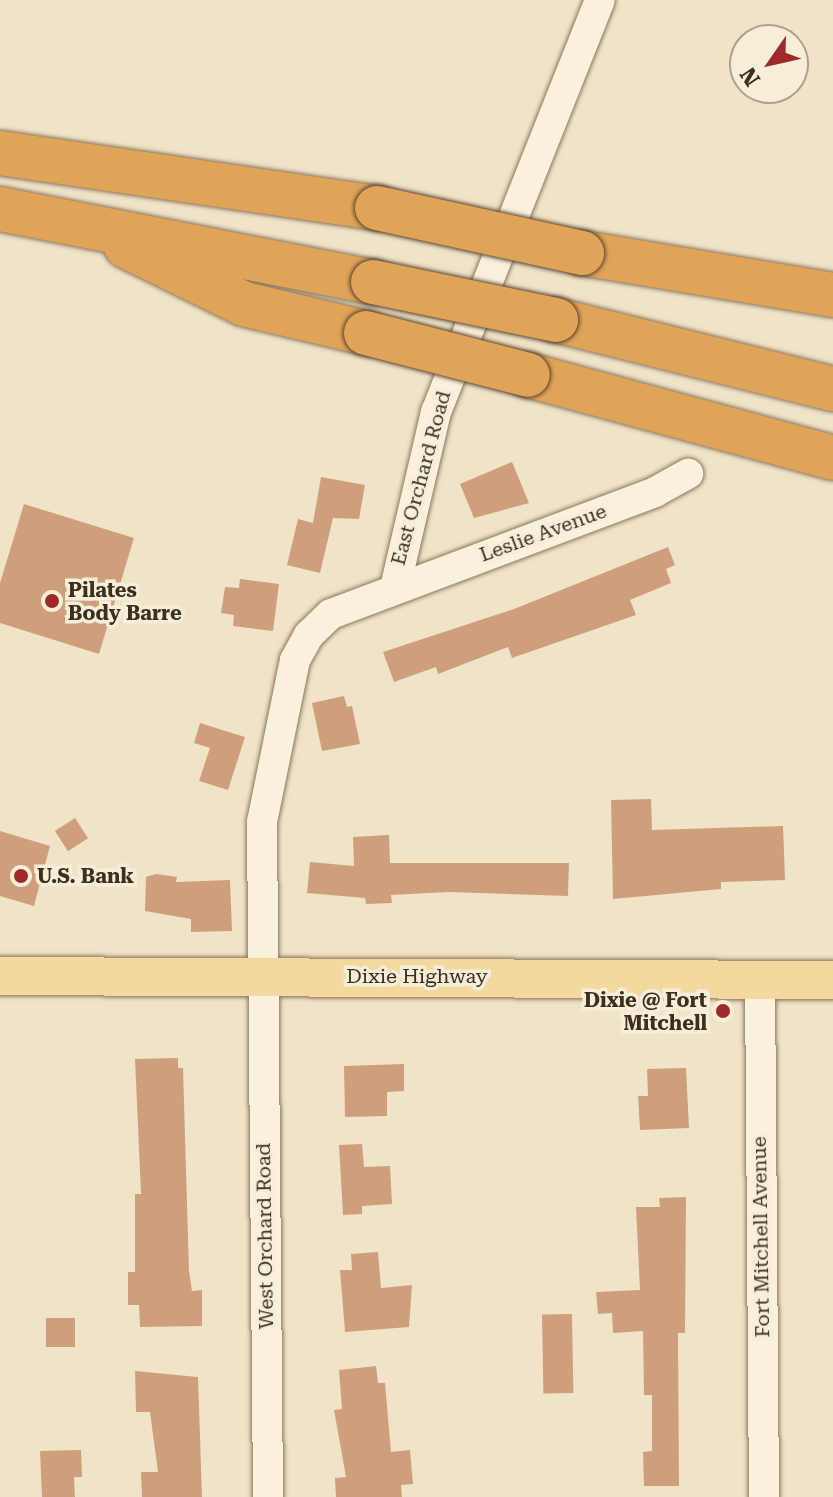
<!DOCTYPE html>
<style>
body{margin:0}
#map{position:relative;width:833px;height:1497px;overflow:hidden;background:#f0e4c8;font-family:"Roboto Serif",serif}
div>[style]{position:absolute}
.building>*{inset:0;background:#cf9f7d;transform-origin:0 0}
.roads{filter:drop-shadow(0 0 2px #8d765c) drop-shadow(0 0 2px #8d765c)}
.minor>*{height:30px;margin:-15px;padding:0 15px;transform-origin:15px;border-radius:15px;background:#faf1dc}
.major>*{height:38px;margin:-19px;padding:0 19px;transform-origin:19px;border-radius:19px;background:#f3d9a0}
.highway>*{height:44px;margin:-22px;padding:0 22px;transform-origin:22px;border-radius:22px;background:#e0a458}
.bridges{filter:drop-shadow(0 0 2px #5b4430) drop-shadow(0 0 2px #5b4430)}
.highway-bridge>*{height:44px;margin:-22px;padding:0 22px;transform-origin:22px;border-radius:22px;background:#e0a458}
.dots>*{width:22px;height:22px;translate:-50% -50%;box-sizing:border-box;border:4px solid #f7eed8;border-radius:50%}
span{translate:-50% -50%;white-space:nowrap;text-align:center;line-height:1.15;-webkit-text-stroke:7px #f7eed8;paint-order:stroke}
.street-label{font-size:20px;color:#3d2e20}
.poi-label{font-size:20px;color:#3d2e20;font-weight:700}
.left{translate:0 -50%;text-align:left}
.right{translate:-100% -50%;text-align:right}
.north{position:absolute;left:729px;top:24px;width:80px;height:80px;box-sizing:border-box;background:#f7eed8;border:2px solid #ada18e;border-radius:50%;rotate:236deg;font-size:22px;font-weight:700;line-height:32px;text-align:center;color:#3d2e20}
.north::after{content:'';display:block;margin:auto;width:28px;height:36px;background:#9e2a2b;clip-path:polygon(50% 0,100% 100%,50% 72%,0 100%)}
</style>
<div id="map">
<div class="building">
<div style="clip-path:polygon(512px 462px,529px 503px,474px 518px,460px 484px)"></div>
<div style="clip-path:polygon(321px 477px,365px 485px,359px 519px,333px 518px,320px 573px,287px 565px,298px 519px,313px 523px)"></div>
<div style="clip-path:polygon(24px 504px,134px 538px,99px 654px,0 623px,0 583px)"></div>
<div style="clip-path:polygon(668px 547px,675px 565px,666px 569px,671px 583px,630px 600px,636px 615px,512px 658px,508px 647px,438px 674px,436px 667px,394px 682px,383px 652px,514px 609px)"></div>
<div style="clip-path:polygon(240px 579px,279px 584px,273px 631px,233px 626px,234px 615px,221px 613px,225px 587px,239px 588px)"></div>
<div style="clip-path:polygon(344px 696px,347px 707px,352px 706px,360px 744px,322px 751px,312px 703px)"></div>
<div style="clip-path:polygon(200px 723px,245px 737px,228px 790px,199px 781px,210px 748px,194px 743px)"></div>
<div style="clip-path:polygon(651px 799px,652px 830px,783px 826px,785px 880px,721px 882px,721px 889px,613px 899px,611px 800px)"></div>
<div style="left:75px;top:818px;width:24px;height:24px;rotate:57deg"></div>
<div style="clip-path:polygon(0 831px,50px 846px,34px 906px,0 896px)"></div>
<div style="clip-path:polygon(389px 835px,390px 863px,569px 863px,568px 896px,448px 892px,391px 895px,392px 903px,366px 904px,365px 898px,307px 893px,310px 862px,354px 866px,353px 837px)"></div>
<div style="clip-path:polygon(156px 874px,177px 877px,176px 882px,230px 880px,232px 931px,191px 932px,191px 919px,145px 911px,146px 877px)"></div>
<div style="clip-path:polygon(178px 1058px,178px 1068px,183px 1068px,189px 1271px,192px 1291px,202px 1290px,202px 1326px,140px 1327px,139px 1305px,128px 1305px,128px 1272px,135px 1272px,135px 1194px,141px 1194px,135px 1059px)"></div>
<div style="clip-path:polygon(404px 1064px,404px 1091px,387px 1092px,387px 1116px,345px 1117px,344px 1066px)"></div>
<div style="clip-path:polygon(686px 1068px,689px 1128px,640px 1130px,638px 1096px,648px 1096px,647px 1069px)"></div>
<div style="clip-path:polygon(362px 1144px,364px 1167px,390px 1166px,392px 1204px,362px 1206px,362px 1214px,343px 1215px,339px 1145px)"></div>
<div style="clip-path:polygon(686px 1197px,685px 1333px,678px 1333px,679px 1486px,644px 1486px,643px 1452px,652px 1451px,652px 1395px,644px 1395px,643px 1331px,613px 1333px,612px 1313px,598px 1314px,596px 1292px,640px 1290px,636px 1207px,660px 1207px,659px 1198px)"></div>
<div style="clip-path:polygon(378px 1252px,381px 1288px,412px 1285px,409px 1327px,345px 1332px,340px 1270px,352px 1270px,351px 1254px)"></div>
<div style="left:572px;top:1314px;width:79px;height:30px;rotate:89deg"></div>
<div style="left:46px;top:1318px;width:29px;height:29px"></div>
<div style="clip-path:polygon(376px 1366px,378px 1383px,385px 1383px,391px 1452px,410px 1450px,413px 1484px,401px 1485px,402px 1497px,336px 1497px,335px 1478px,346px 1477px,334px 1410px,342px 1409px,339px 1370px)"></div>
<div style="clip-path:polygon(135px 1371px,198px 1377px,202px 1497px,142px 1497px,141px 1472px,158px 1472px,150px 1412px,136px 1412px)"></div>
<div style="clip-path:polygon(81px 1450px,82px 1477px,74px 1477px,75px 1497px,42px 1497px,40px 1451px)"></div>
</div>
<div class="roads">
<div class="minor">
<div style="left:395px;top:588px;width:181px;rotate:-76.9deg"></div>
<div style="left:436px;top:412px;width:443px;rotate:-68.3deg"></div>
<div style="left:760px;top:978px;width:519px;rotate:89.56deg"></div>
<div style="left:268px;top:1497px;width:675px;rotate:-90.51deg"></div>
<div style="left:262px;top:822px;width:165px;rotate:-78.5deg"></div>
<div style="left:295px;top:660px;width:29px;rotate:-61deg"></div>
<div style="left:309px;top:635px;width:30px;rotate:-44deg"></div>
<div style="left:331px;top:614px;width:346px;rotate:-20.6deg"></div>
<div style="left:655px;top:492px;width:38px;rotate:-29deg"></div>
</div>
<div class="major">
<div style="left:0;top:976px;width:833px;rotate:0.28deg"></div>
</div>
<div class="highway">
<div style="left:0;top:153px;width:381px;rotate:8.3deg"></div>
<div style="left:0;top:209px;width:380px;rotate:11.1deg"></div>
<div style="left:126px;top:246px;width:131px;rotate:26.2deg"></div>
<div style="left:244px;top:304px;width:125px;rotate:13.4deg"></div>
<div style="left:582px;top:253px;width:254px;rotate:9.5deg"></div>
<div style="left:556px;top:320px;width:285px;rotate:14deg"></div>
<div style="left:528px;top:375px;width:316px;rotate:15.2deg"></div>
</div>
</div>
<div class="bridges">
<div class="highway-bridge">
<div style="left:377px;top:208px;width:210px;rotate:12.4deg"></div>
<div style="left:373px;top:282px;width:187px;rotate:11.7deg"></div>
<div style="left:366px;top:333px;width:167px;rotate:14.5deg"></div>
</div>
</div>
<div class="dots">
<div style="left:52px;top:601px;background:#9e2a2b"></div>
<div style="left:21px;top:876px;background:#9e2a2b"></div>
<div style="left:723px;top:1011px;background:#9e2a2b"></div>
</div>
<div class="street-label">
<span style="left:421px;top:478px;rotate:-75deg">East Orchard Road</span>
<span style="left:543px;top:533px;rotate:-20deg">Leslie Avenue</span>
<span style="left:417px;top:976px">Dixie Highway</span>
<span style="left:265px;top:1236px;rotate:-91deg">West Orchard Road</span>
<span style="left:761px;top:1237px;rotate:-91deg">Fort Mitchell Avenue</span>
</div>
<div class="poi-label">
<span class="left" style="left:68px;top:602px">Pilates<br>Body Barre</span>
<span class="left" style="left:37px;top:876px">U.S. Bank</span>
<span class="right" style="left:707px;top:1012px">Dixie @ Fort<br>Mitchell</span>
</div>
<div class="north">N</div>
</div>
